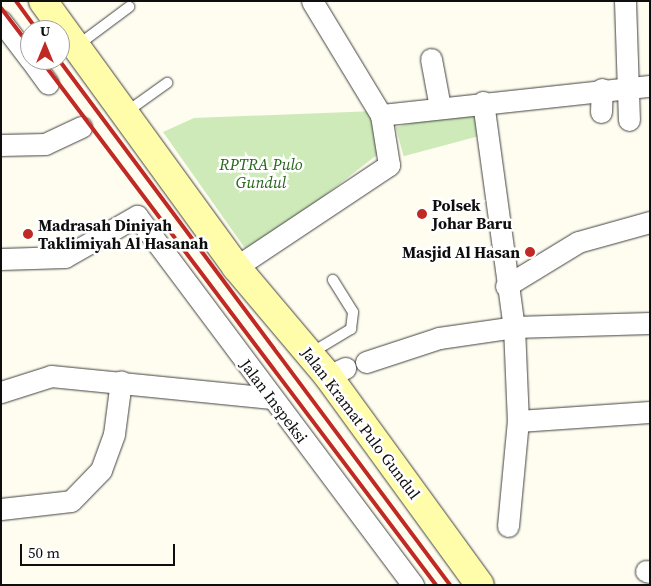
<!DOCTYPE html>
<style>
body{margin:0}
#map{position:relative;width:651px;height:586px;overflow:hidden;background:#fffdef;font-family:"Source Serif 4",serif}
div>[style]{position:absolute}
.green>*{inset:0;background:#ceeab8;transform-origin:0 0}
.roads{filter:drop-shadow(0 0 1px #414141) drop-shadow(0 0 1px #414141)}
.lane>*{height:10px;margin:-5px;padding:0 5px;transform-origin:5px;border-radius:5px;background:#fff}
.street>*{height:21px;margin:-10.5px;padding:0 10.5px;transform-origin:10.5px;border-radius:10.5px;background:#fff}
.secondary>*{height:28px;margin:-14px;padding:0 14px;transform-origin:14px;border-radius:14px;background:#fffcaa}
.rail>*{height:4px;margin:-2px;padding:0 2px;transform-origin:2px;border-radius:2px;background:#c02924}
.dots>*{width:14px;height:14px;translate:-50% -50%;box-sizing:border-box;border:2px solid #fff;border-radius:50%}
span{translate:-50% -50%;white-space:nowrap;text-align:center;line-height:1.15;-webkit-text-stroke:5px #fff;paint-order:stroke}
.park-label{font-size:16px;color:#27671d;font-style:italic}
.poi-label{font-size:16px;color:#0e0e0e;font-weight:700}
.left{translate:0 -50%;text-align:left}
.right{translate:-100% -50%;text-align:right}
.street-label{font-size:16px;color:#0e0e0e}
.frame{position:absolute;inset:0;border:2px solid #0e0e0e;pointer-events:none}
.north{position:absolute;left:20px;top:20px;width:50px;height:50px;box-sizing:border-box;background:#fff;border:1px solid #9f9f9f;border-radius:50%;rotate:0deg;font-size:14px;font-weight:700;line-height:20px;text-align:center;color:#0e0e0e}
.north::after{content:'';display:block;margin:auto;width:18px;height:22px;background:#c02924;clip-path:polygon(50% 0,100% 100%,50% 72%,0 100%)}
.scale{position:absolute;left:20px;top:544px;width:155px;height:22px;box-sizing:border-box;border:2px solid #0e0e0e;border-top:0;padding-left:6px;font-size:15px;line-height:18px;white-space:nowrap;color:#0e0e0e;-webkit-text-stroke:4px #fff;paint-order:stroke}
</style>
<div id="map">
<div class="green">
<div style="left:475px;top:106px;width:30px;height:82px;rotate:75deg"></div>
<div style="clip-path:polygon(375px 111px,382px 151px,249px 254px,163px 132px,194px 118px)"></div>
</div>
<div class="roads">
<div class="lane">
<div style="left:78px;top:45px;width:64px;rotate:-36.7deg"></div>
<div style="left:125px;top:113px;width:52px;rotate:-35.5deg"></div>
<div style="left:311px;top:353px;width:47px;rotate:-31deg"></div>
<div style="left:351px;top:329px;width:17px;rotate:-83deg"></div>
<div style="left:353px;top:312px;width:38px;rotate:-122deg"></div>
</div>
<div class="street">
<div style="left:625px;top:1px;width:119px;rotate:88.1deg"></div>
<div style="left:1px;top:21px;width:48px;rotate:52.7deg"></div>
<div style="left:431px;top:59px;width:49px;rotate:79.4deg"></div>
<div style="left:31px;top:60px;width:29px;rotate:54deg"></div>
<div style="left:483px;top:102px;width:227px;rotate:82.2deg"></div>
<div style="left:514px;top:327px;width:94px;rotate:87.6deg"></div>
<div style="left:518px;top:421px;width:132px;rotate:-3.9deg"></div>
<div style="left:601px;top:112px;width:23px;rotate:-88deg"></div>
<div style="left:381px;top:115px;width:271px;rotate:-6.2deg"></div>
<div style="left:1px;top:145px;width:44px;rotate:-1.3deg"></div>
<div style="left:45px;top:144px;width:40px;rotate:-25deg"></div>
<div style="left:1px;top:259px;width:64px;rotate:-1.8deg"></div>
<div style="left:65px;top:257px;width:83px;rotate:-29.7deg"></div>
<div style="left:137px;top:216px;width:461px;rotate:53.2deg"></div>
<div style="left:236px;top:267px;width:184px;rotate:-33.7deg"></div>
<div style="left:389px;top:165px;width:51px;rotate:-99.1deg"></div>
<div style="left:381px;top:115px;width:133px;rotate:-121.2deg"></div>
<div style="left:506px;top:286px;width:84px;rotate:-31.4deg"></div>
<div style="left:578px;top:242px;width:75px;rotate:-15.5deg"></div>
<div style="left:366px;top:362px;width:77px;rotate:-18.2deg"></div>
<div style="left:439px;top:338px;width:76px;rotate:-8.3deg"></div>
<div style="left:514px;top:327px;width:136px;rotate:-1.7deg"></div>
<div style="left:328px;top:376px;width:19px;rotate:-25deg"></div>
<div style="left:1px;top:392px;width:52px;rotate:-17.7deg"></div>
<div style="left:51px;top:376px;width:222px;rotate:5.7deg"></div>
<div style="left:1px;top:509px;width:70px;rotate:-6.5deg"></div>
<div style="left:71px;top:501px;width:43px;rotate:-45.9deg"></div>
<div style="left:101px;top:470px;width:38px;rotate:-70deg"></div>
<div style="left:114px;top:434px;width:53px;rotate:-82.5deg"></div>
<div style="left:508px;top:526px;width:105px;rotate:-84.6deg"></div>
<div style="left:646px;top:571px;width:4px;rotate:14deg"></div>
</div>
<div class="secondary">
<div style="left:43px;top:1px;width:329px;rotate:54deg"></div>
<div style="left:236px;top:267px;width:143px;rotate:49.8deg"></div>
<div style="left:328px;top:376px;width:258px;rotate:54deg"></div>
</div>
</div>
<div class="rail">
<div style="left:16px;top:1px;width:36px;rotate:54deg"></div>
<div style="left:1px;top:8px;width:48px;rotate:52.7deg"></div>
<div style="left:41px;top:60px;width:657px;rotate:53.04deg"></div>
<div style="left:59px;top:60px;width:655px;rotate:53.32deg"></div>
</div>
<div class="dots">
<div style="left:422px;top:214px;background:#c02924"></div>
<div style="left:28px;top:234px;background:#c02924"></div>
<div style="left:530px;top:252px;background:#c02924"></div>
</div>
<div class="park-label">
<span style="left:261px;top:173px">RPTRA Pulo<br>Gundul</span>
</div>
<div class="poi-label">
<span class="left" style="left:432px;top:214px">Polsek<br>Johar Baru</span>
<span class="left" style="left:38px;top:234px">Madrasah Diniyah<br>Taklimiyah Al Hasanah</span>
<span class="right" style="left:520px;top:252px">Masjid Al Hasan</span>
</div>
<div class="street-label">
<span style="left:274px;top:401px;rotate:53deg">Jalan Inspeksi</span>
<span style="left:361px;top:423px;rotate:53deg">Jalan Kramat Pulo Gundul</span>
</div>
<div class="frame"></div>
<div class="north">U</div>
<div class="scale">50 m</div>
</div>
